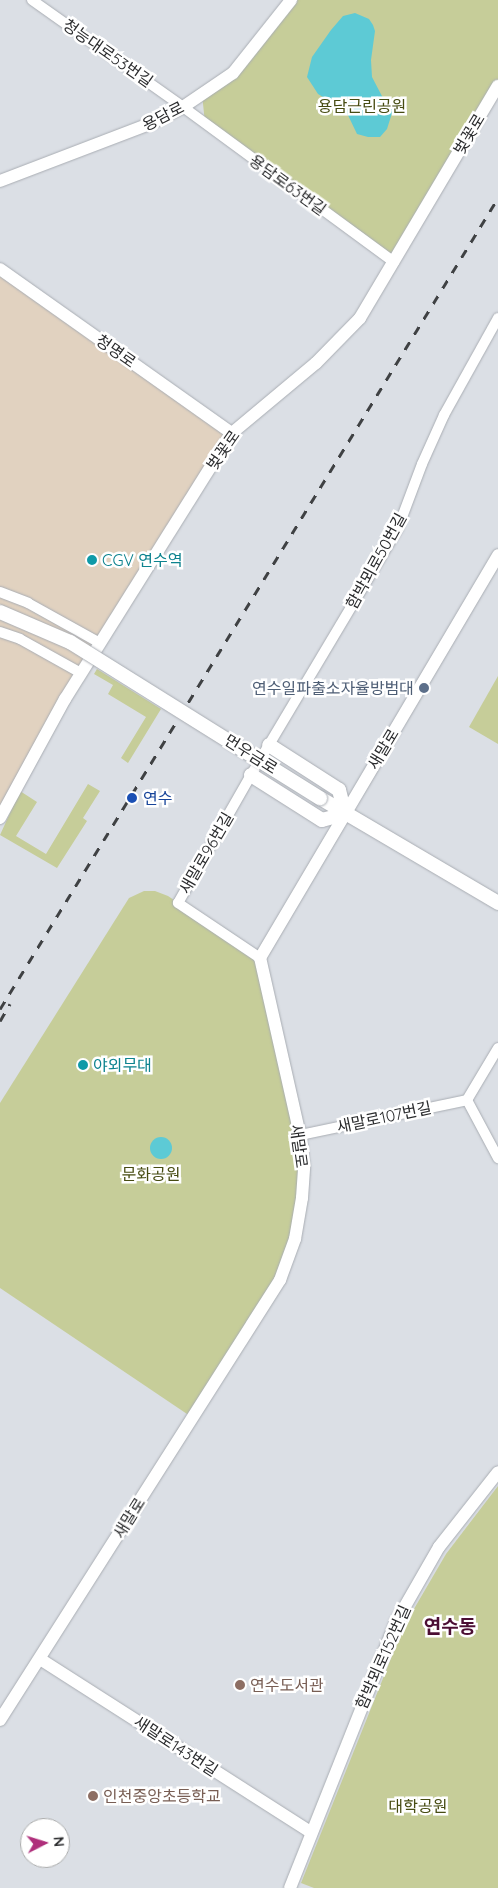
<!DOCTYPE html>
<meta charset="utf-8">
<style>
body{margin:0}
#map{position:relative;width:498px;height:1888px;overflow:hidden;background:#dbdfe5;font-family:Quicksand,"Noto Sans KR",sans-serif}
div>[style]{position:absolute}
.commercial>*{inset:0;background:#e1d2c0}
.green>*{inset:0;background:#c6cd99}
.water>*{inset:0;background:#5dcad5}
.round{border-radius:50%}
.roads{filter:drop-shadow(0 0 1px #a9adb3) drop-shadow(0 0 1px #a9adb3)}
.minor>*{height:10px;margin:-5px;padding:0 5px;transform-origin:5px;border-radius:5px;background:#fff}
.tertiary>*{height:12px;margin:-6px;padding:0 6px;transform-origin:6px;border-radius:6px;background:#fff}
.secondary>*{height:14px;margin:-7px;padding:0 7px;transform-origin:7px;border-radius:7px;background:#fff}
.rail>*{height:3px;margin-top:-1.5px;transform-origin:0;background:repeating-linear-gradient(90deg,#3f4143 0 9px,transparent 0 18px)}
.bridges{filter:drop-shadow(0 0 1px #a9adb3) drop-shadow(0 0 1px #a9adb3)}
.secondary-bridge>*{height:14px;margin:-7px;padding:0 7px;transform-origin:7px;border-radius:7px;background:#fff}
.dots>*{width:14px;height:14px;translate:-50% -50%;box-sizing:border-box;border:2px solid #fff;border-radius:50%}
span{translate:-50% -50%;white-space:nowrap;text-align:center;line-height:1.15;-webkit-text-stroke:5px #fff;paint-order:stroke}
.street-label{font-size:16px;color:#2b2c2e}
.park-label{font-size:16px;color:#474c12}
.culture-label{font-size:16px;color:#0d838f}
.left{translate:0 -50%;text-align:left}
.service-label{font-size:16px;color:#4e5e75}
.right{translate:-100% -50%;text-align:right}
.transit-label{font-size:16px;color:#164399}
.education-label{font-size:16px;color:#785e54}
.quarter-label{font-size:19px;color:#4b0e33;font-weight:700}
.north{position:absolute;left:20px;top:1818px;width:50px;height:50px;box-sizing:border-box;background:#fff;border:1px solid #aaabab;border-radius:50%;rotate:85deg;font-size:14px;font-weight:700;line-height:20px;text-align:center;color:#2b2c2e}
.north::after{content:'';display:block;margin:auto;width:18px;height:22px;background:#af2f7b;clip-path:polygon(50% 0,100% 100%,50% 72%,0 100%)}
</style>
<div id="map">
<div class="commercial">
<div style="clip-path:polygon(0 265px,232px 433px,100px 643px,0 820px)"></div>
</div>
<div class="green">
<div style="clip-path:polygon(291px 0,498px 0,498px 86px,394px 262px,205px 123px,202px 94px,228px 76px)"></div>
<div style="clip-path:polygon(97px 669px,161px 709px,128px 763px,121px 758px,146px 717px,108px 694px,113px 685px,94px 674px)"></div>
<div style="clip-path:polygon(498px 676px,498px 744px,469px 727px)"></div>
<div style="clip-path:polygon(88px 784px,100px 791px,83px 818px,87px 821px,57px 868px,0 835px,20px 791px,37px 802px,16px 836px,46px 854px)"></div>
<div style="clip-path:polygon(144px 891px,155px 891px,168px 896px,260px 958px,304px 1167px,280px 1280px,193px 1418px,0 1288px,0 1103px,129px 898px)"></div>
<div style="clip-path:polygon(498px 1486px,498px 1888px,314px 1888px,301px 1883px,404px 1626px,446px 1554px)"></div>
</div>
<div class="water">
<div style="clip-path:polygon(355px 13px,369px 19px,373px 25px,375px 31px,371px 60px,372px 77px,384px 100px,393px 110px,387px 129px,380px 137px,368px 137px,357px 134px,346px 111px,318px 94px,307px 77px,312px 57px,331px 30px,343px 16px)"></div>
<div class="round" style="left:150px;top:1137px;width:22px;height:22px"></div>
</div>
<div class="roads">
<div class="minor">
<div style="left:32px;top:0;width:185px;rotate:35.3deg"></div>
<div style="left:183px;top:107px;width:262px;rotate:36.3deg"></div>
<div style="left:0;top:592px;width:30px;rotate:21deg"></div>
<div style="left:28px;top:603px;width:82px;rotate:29.1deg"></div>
<div style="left:0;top:632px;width:21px;rotate:19deg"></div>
<div style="left:20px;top:639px;width:70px;rotate:29.1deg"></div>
<div style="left:260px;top:958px;width:99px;rotate:-146.1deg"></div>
<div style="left:178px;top:903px;width:147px;rotate:-60.3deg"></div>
<div style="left:251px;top:775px;width:287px;rotate:-59.2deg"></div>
<div style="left:398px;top:528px;width:68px;rotate:-69.4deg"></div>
<div style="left:422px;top:464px;width:54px;rotate:-65.8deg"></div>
<div style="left:444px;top:415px;width:111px;rotate:-60.9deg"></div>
<div style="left:498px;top:1048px;width:61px;rotate:120.8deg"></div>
<div style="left:467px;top:1100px;width:66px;rotate:61.9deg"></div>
<div style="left:300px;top:1135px;width:171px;rotate:-11.8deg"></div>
</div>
<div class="tertiary">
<div style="left:0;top:181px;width:163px;rotate:-20.9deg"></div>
<div style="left:152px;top:123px;width:35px;rotate:-27deg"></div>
<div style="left:183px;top:107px;width:60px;rotate:-34.2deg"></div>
<div style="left:233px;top:73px;width:93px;rotate:-51.5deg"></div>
<div style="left:0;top:269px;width:284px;rotate:35.3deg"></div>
<div style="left:0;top:818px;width:136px;rotate:-61.4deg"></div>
<div style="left:65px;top:699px;width:314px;rotate:-57.9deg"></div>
<div style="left:232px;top:433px;width:109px;rotate:-39.8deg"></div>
<div style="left:316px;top:363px;width:63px;rotate:-45.6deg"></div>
<div style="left:360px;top:318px;width:270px;rotate:-59.3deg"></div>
<div style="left:40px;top:1659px;width:322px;rotate:32.6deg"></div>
<div style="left:0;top:1720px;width:522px;rotate:-57.53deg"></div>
<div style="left:280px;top:1280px;width:44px;rotate:-69.9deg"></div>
<div style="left:295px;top:1239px;width:42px;rotate:-80.3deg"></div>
<div style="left:302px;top:1198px;width:31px;rotate:-86deg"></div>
<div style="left:304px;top:1167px;width:32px;rotate:-97deg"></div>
<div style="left:300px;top:1135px;width:181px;rotate:-102.7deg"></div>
<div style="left:260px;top:958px;width:468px;rotate:-59.4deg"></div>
<div style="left:290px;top:1888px;width:286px;rotate:-68.3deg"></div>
<div style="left:396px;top:1622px;width:86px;rotate:-60.2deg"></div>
<div style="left:439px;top:1547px;width:95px;rotate:-51.8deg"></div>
</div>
<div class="secondary">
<div style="left:251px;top:775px;width:84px;rotate:32.4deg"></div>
<div style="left:322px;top:820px;width:24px;rotate:-15deg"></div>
<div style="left:345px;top:814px;width:25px;rotate:-104deg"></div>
<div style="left:339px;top:790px;width:83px;rotate:-147.3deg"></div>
<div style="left:320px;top:798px;width:207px;rotate:30.5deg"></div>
</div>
</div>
<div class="rail">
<div style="left:0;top:1009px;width:952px;rotate:-58.45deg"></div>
<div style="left:0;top:1021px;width:20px;rotate:-60deg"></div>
</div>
<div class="bridges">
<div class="secondary-bridge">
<div style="left:0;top:612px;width:76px;rotate:23.2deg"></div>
<div style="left:70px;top:642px;width:295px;rotate:32deg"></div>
</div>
</div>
<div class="dots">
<div style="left:92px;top:560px;background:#0f9aa8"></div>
<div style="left:424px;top:688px;background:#5c6f8a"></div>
<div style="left:132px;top:798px;background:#1a4fb4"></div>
<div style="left:83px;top:1065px;background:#0f9aa8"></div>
<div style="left:240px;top:1685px;background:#8d6e63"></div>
<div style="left:93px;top:1796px;background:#8d6e63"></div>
</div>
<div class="street-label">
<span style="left:108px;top:53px;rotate:35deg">청능대로53번길</span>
<span style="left:163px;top:116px;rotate:-27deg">용담로</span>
<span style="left:469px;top:134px;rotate:-59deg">벚꽃로</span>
<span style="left:288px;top:185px;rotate:36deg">용담로63번길</span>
<span style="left:116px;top:351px;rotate:35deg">청명로</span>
<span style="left:223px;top:450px;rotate:-55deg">벚꽃로</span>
<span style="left:376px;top:561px;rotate:-61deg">함박뫼로50번길</span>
<span style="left:383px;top:749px;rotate:-59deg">새말로</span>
<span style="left:251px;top:754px;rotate:32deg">먼우금로</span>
<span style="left:206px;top:853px;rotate:-60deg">새말로96번길</span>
<span style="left:384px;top:1117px;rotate:-12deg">새말로107번길</span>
<span style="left:299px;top:1146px;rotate:82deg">새말로</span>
<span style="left:129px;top:1518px;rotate:-58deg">새말로</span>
<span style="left:383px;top:1657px;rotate:-66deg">함박뫼로152번길</span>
<span style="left:176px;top:1746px;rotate:33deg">새말로143번길</span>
</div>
<div class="park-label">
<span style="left:362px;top:106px">용담근린공원</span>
<span style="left:151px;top:1174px">문화공원</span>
<span style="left:418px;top:1806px">대학공원</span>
</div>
<div class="culture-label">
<span class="left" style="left:102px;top:560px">CGV 연수역</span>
<span class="left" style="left:93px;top:1065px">야외무대</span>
</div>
<div class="service-label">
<span class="right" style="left:414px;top:688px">연수일파출소자율방범대</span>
</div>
<div class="transit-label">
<span class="left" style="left:143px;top:798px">연수</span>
</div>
<div class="education-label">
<span class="left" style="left:250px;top:1685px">연수도서관</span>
<span class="left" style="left:103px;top:1796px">인천중앙초등학교</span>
</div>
<div class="quarter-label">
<span style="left:450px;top:1627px">연수동</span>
</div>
<div class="north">N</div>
</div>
